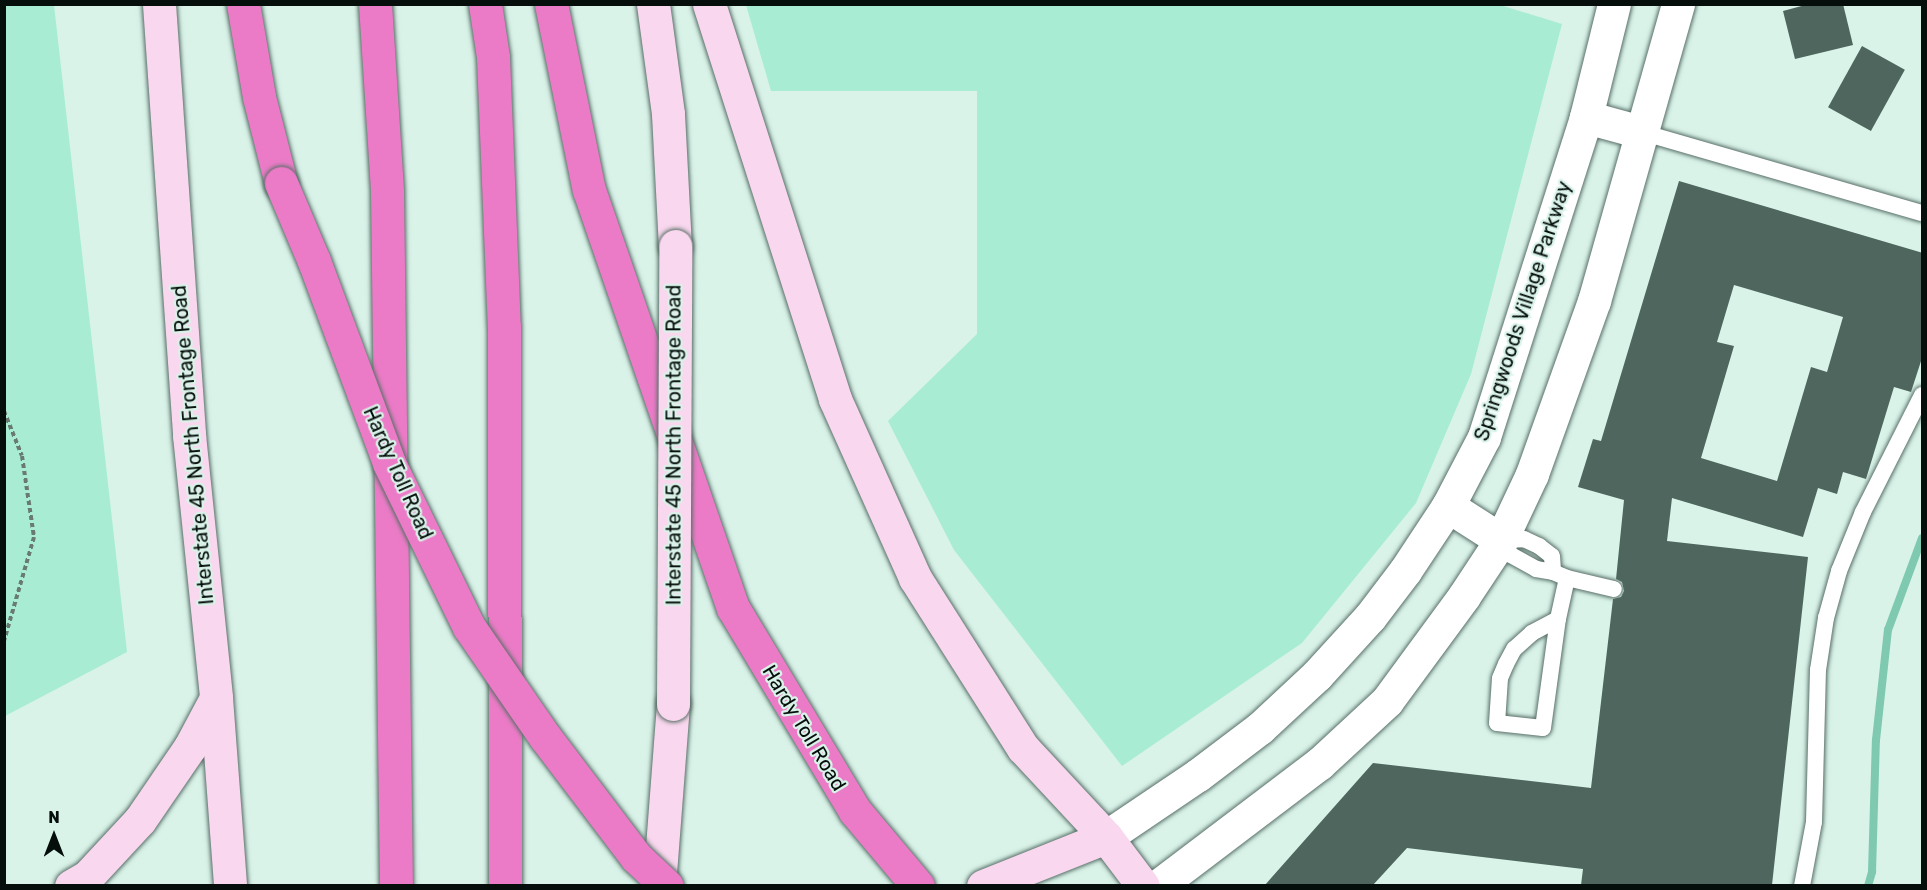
<!DOCTYPE html>
<style>
body{margin:0}
#map{position:relative;width:1927px;height:890px;overflow:hidden;background:#d9f3e9;font-family:Rubik,sans-serif}
div>[style]{position:absolute}
.green>*{inset:0;background:#a8ecd4}
.stream>*{height:8px;margin:-4px;padding:0 4px;transform-origin:4px;border-radius:4px;background:#7ec9af}
.building>*{inset:0;background:#4f665e;transform-origin:0 0}
.path>*{height:4px;margin-top:-2px;transform-origin:0;background:repeating-linear-gradient(90deg,#697a73 0 4.5px,transparent 0 7.5px)}
.roads{filter:drop-shadow(0 0 2px #586f67) drop-shadow(0 0 2px #586f67)}
.service>*{height:16px;margin:-8px;padding:0 8px;transform-origin:8px;border-radius:8px;background:#fff}
.tertiary>*{height:33px;margin:-16.5px;padding:0 16.5px;transform-origin:16.5px;border-radius:16.5px;background:#fff}
.secondary>*{height:33px;margin:-16.5px;padding:0 16.5px;transform-origin:16.5px;border-radius:16.5px;background:#f9d7ee}
.motorway>*{height:33px;margin:-16.5px;padding:0 16.5px;transform-origin:16.5px;border-radius:16.5px;background:#ec7bc7}
.bridges{filter:drop-shadow(0 0 2px #586f67) drop-shadow(0 0 2px #586f67)}
.secondary-bridge>*{height:33px;margin:-16.5px;padding:0 16.5px;transform-origin:16.5px;border-radius:16.5px;background:#f9d7ee}
.motorway-bridge>*{height:33px;margin:-16.5px;padding:0 16.5px;transform-origin:16.5px;border-radius:16.5px;background:#ec7bc7}
span{translate:-50% -50%;white-space:nowrap;text-align:center;line-height:1.15;-webkit-text-stroke:4.5px #d9f3e9;paint-order:stroke}
.street-label{font-size:20px;color:#060e0b}
.frame{position:absolute;inset:0;border:6px solid #060e0b;pointer-events:none}
.north{position:absolute;left:24px;top:806px;width:60px;height:60px;-webkit-text-stroke:4px #d9f3e9;paint-order:stroke;rotate:0deg;font-size:16px;font-weight:700;line-height:24px;text-align:center;color:#060e0b}
.north::after{content:'';display:block;margin:auto;width:21px;height:27px;background:#060e0b;clip-path:polygon(50% 0,100% 100%,50% 72%,0 100%)}
</style>
<div id="map">
<div class="green">
<div style="clip-path:polygon(5px 4px,54px 5px,127px 652px,5px 716px)"></div>
<div style="clip-path:polygon(1497px 4px,1562px 24px,1471px 374px,1416px 503px,1302px 643px,1122px 766px,954px 550px,888px 421px,977px 334px,977px 91px,771px 91px,746px 5px)"></div>
</div>
<div class="stream">
<div style="left:1868px;top:886px;width:15px;rotate:-74deg"></div>
<div style="left:1872px;top:872px;width:132px;rotate:-88.3deg"></div>
<div style="left:1876px;top:740px;width:111px;rotate:-83.8deg"></div>
<div style="left:1888px;top:630px;width:98px;rotate:-69.7deg"></div>
</div>
<div class="building">
<div style="clip-path:polygon(1809px 4px,1843px 4px,1853px 45px,1795px 59px,1783px 11px)"></div>
<div style="left:1862px;top:46px;width:49px;height:70px;rotate:29deg"></div>
<div style="clip-path:polygon(evenodd,1679px 181px,1923px 253px,1923px 355px,1911px 392px,1894px 387px,1866px 479px,1843px 472px,1837px 494px,1818px 488px,1803px 537px,1672px 498px,1667px 541px,1808px 557px,1772px 885px,1581px 885px,1583px 869px,1407px 848px,1373px 885px,1265px 885px,1373px 763px,1591px 788px,1613px 599px,1621px 597px,1624px 591px,1622px 582px,1616px 579px,1624px 500px,1578px 487px,1593px 439px,1601px 441px,1679px 181px,1734px 285px,1843px 317px,1827px 372px,1811px 367px,1777px 481px,1701px 458px,1734px 346px,1717px 342px,1734px 285px)"></div>
</div>
<div class="path">
<div style="left:4px;top:411px;width:48px;rotate:68.2deg"></div>
<div style="left:22px;top:456px;width:82px;rotate:81.6deg"></div>
<div style="left:34px;top:537px;width:108px;rotate:106.1deg"></div>
</div>
<div class="roads">
<div class="service">
<div style="left:1641px;top:132px;width:292px;rotate:16.1deg"></div>
<div style="left:1501px;top:540px;width:18px;rotate:56deg"></div>
<div style="left:1511px;top:555px;width:29px;rotate:29deg"></div>
<div style="left:1536px;top:569px;width:17px;rotate:10deg"></div>
<div style="left:1553px;top:572px;width:15px;rotate:23deg"></div>
<div style="left:1567px;top:578px;width:42px;rotate:102.4deg"></div>
<div style="left:1558px;top:619px;width:30px;rotate:152deg"></div>
<div style="left:1532px;top:633px;width:24px;rotate:138deg"></div>
<div style="left:1514px;top:649px;width:17px;rotate:118deg"></div>
<div style="left:1506px;top:664px;width:15px;rotate:113deg"></div>
<div style="left:1500px;top:678px;width:45px;rotate:93.8deg"></div>
<div style="left:1497px;top:723px;width:46px;rotate:6.2deg"></div>
<div style="left:1543px;top:728px;width:110px;rotate:-82.2deg"></div>
<div style="left:1501px;top:540px;width:23px;rotate:-2deg"></div>
<div style="left:1524px;top:539px;width:17px;rotate:25deg"></div>
<div style="left:1539px;top:546px;width:16px;rotate:38deg"></div>
<div style="left:1552px;top:556px;width:16px;rotate:86deg"></div>
<div style="left:1567px;top:578px;width:48px;rotate:13.2deg"></div>
<div style="left:1802px;top:886px;width:65px;rotate:-79.4deg"></div>
<div style="left:1814px;top:822px;width:152px;rotate:-88.5deg"></div>
<div style="left:1818px;top:670px;width:53px;rotate:-81.3deg"></div>
<div style="left:1826px;top:618px;width:49px;rotate:-74.5deg"></div>
<div style="left:1839px;top:571px;width:64px;rotate:-67.9deg"></div>
<div style="left:1863px;top:512px;width:131px;rotate:-63.2deg"></div>
</div>
<div class="tertiary">
<div style="left:1586px;top:117px;width:57px;rotate:15.3deg"></div>
<div style="left:1448px;top:506px;width:63px;rotate:32.7deg"></div>
<div style="left:1106px;top:837px;width:111px;rotate:-34deg"></div>
<div style="left:1198px;top:775px;width:78px;rotate:-37.2deg"></div>
<div style="left:1260px;top:728px;width:78px;rotate:-42.9deg"></div>
<div style="left:1317px;top:675px;width:79px;rotate:-47.6deg"></div>
<div style="left:1370px;top:617px;width:58px;rotate:-52.7deg"></div>
<div style="left:1405px;top:571px;width:78px;rotate:-56.5deg"></div>
<div style="left:1448px;top:506px;width:78px;rotate:-62.4deg"></div>
<div style="left:1484px;top:437px;width:336px;rotate:-72.3deg"></div>
<div style="left:1586px;top:117px;width:116px;rotate:-76.1deg"></div>
<div style="left:1158px;top:886px;width:202px;rotate:-37.2deg"></div>
<div style="left:1319px;top:764px;width:93px;rotate:-42.8deg"></div>
<div style="left:1387px;top:701px;width:130px;rotate:-53.7deg"></div>
<div style="left:1464px;top:596px;width:67px;rotate:-56.5deg"></div>
<div style="left:1501px;top:540px;width:73px;rotate:-64.8deg"></div>
<div style="left:1532px;top:474px;width:184px;rotate:-70.3deg"></div>
<div style="left:1594px;top:301px;width:309px;rotate:-74.2deg"></div>
</div>
<div class="secondary">
<div style="left:159px;top:4px;width:432px;rotate:86deg"></div>
<div style="left:189px;top:435px;width:264px;rotate:84.1deg"></div>
<div style="left:216px;top:698px;width:189px;rotate:85.7deg"></div>
<div style="left:653px;top:4px;width:111px;rotate:82.2deg"></div>
<div style="left:668px;top:114px;width:132px;rotate:87deg"></div>
<div style="left:709px;top:4px;width:415px;rotate:72.3deg"></div>
<div style="left:835px;top:399px;width:196px;rotate:65.9deg"></div>
<div style="left:915px;top:578px;width:201px;rotate:57.6deg"></div>
<div style="left:1023px;top:748px;width:122px;rotate:47deg"></div>
<div style="left:1106px;top:837px;width:61px;rotate:52.9deg"></div>
<div style="left:71px;top:886px;width:20px;rotate:-30deg"></div>
<div style="left:88px;top:876px;width:76px;rotate:-47.1deg"></div>
<div style="left:140px;top:820px;width:88px;rotate:-55.6deg"></div>
<div style="left:190px;top:747px;width:55px;rotate:-62deg"></div>
<div style="left:659px;top:886px;width:183px;rotate:-85.6deg"></div>
<div style="left:983px;top:886px;width:132px;rotate:-21.7deg"></div>
</div>
<div class="motorway">
<div style="left:243px;top:4px;width:94px;rotate:80.2deg"></div>
<div style="left:259px;top:97px;width:89px;rotate:75.7deg"></div>
<div style="left:375px;top:4px;width:188px;rotate:86.3deg"></div>
<div style="left:387px;top:192px;width:694px;rotate:89.26deg"></div>
<div style="left:485px;top:4px;width:54px;rotate:81.4deg"></div>
<div style="left:493px;top:57px;width:270px;rotate:87.7deg"></div>
<div style="left:504px;top:327px;width:559px;rotate:89.9deg"></div>
<div style="left:551px;top:4px;width:190px;rotate:78.5deg"></div>
<div style="left:589px;top:190px;width:442px;rotate:71deg"></div>
<div style="left:733px;top:608px;width:237px;rotate:59deg"></div>
<div style="left:855px;top:811px;width:98px;rotate:50deg"></div>
</div>
</div>
<div class="bridges">
<div class="secondary-bridge">
<div style="left:673px;top:704px;width:458px;rotate:-89.7deg"></div>
</div>
<div class="motorway-bridge">
<div style="left:281px;top:183px;width:85px;rotate:67.1deg"></div>
<div style="left:314px;top:261px;width:215px;rotate:69.6deg"></div>
<div style="left:389px;top:463px;width:182px;rotate:64deg"></div>
<div style="left:469px;top:627px;width:134px;rotate:55.4deg"></div>
<div style="left:545px;top:737px;width:151px;rotate:52.8deg"></div>
<div style="left:636px;top:857px;width:42px;rotate:43.1deg"></div>
</div>
</div>
<div class="street-label">
<span style="left:1523px;top:311px;rotate:-72deg">Springwoods Village Parkway</span>
<span style="left:193px;top:445px;rotate:-95deg">Interstate 45 North Frontage Road</span>
<span style="left:674px;top:445px;rotate:-90deg">Interstate 45 North Frontage Road</span>
<span style="left:398px;top:473px;rotate:66deg">Hardy Toll Road</span>
<span style="left:804px;top:728px;rotate:59deg">Hardy Toll Road</span>
</div>
<div class="frame"></div>
<div class="north">N</div>
</div>
